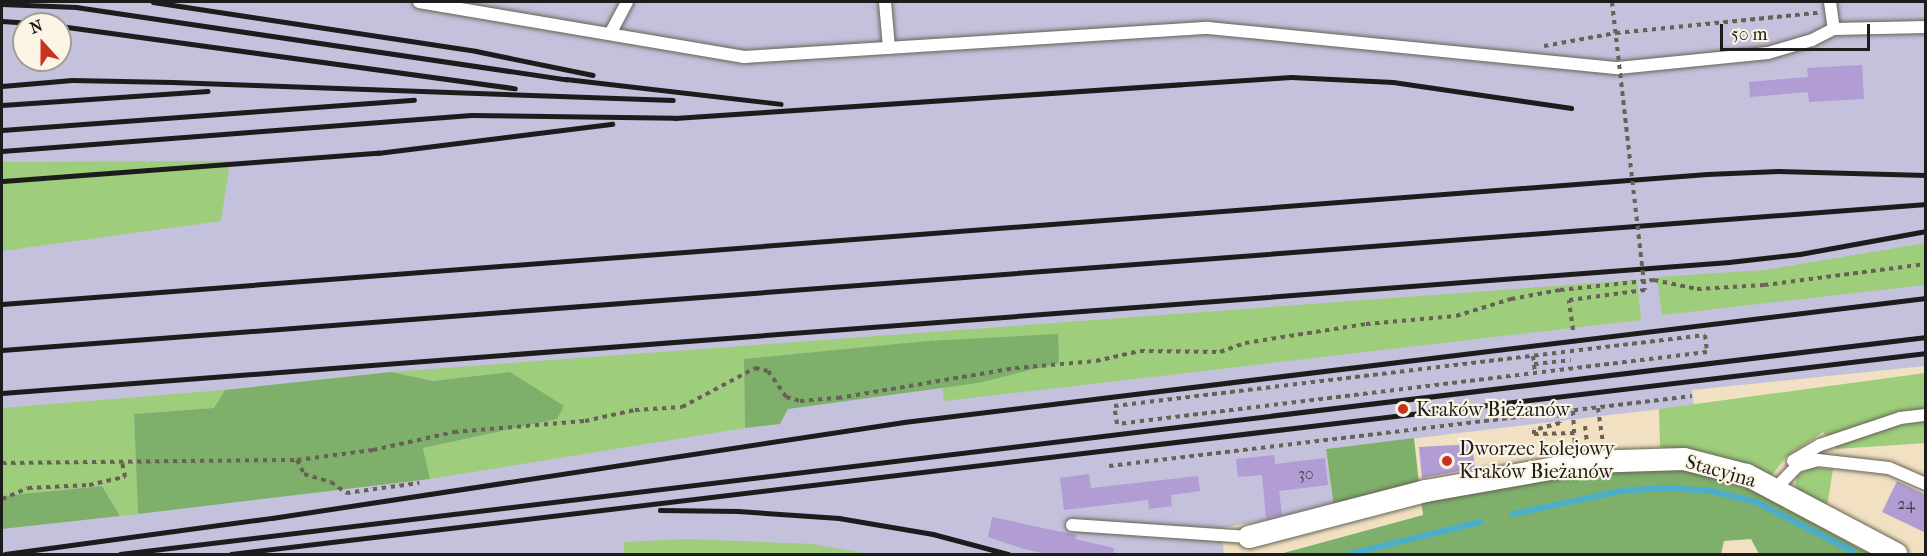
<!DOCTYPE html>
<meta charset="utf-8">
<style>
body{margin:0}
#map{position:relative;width:1927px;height:556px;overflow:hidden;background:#f1e1c2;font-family:"IM FELL French Canon",serif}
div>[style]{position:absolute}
.industrial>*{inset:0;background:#c3c1db}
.green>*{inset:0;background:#9ecd7b}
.forest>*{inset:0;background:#7eb06b}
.stream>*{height:6px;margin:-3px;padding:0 3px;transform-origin:3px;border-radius:3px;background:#4caecb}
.building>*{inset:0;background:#b19cd3}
.path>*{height:4px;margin-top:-2px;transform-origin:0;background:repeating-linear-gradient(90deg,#676156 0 4.5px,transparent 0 9px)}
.roads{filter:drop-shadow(0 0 2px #676156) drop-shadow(0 0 2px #676156)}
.service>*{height:12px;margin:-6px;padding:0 6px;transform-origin:6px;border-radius:6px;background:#fff}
.minor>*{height:22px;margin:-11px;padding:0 11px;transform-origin:11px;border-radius:11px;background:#fff}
.rail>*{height:4.5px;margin:-2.25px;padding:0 2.25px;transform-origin:2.25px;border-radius:2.25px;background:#1c1c1c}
.path-bridge>*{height:4px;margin-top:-2px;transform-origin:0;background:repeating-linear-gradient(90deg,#676156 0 4.5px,transparent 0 9px)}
.dots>*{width:16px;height:16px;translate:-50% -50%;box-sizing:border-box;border:3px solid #fcf5e5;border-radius:50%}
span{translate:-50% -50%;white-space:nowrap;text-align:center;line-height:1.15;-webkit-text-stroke:4.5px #fcf5e5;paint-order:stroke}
.number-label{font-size:16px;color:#413c4a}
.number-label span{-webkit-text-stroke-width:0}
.poi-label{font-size:20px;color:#1c1c1c}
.left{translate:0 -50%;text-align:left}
.street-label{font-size:20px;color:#1c1c1c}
.frame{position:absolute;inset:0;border:3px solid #1c1c1c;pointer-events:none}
.north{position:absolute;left:12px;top:12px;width:60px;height:60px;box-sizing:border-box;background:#fcf5e5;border:2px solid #a29e95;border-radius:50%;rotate:339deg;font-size:16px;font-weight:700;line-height:24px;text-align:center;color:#1c1c1c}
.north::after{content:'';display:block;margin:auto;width:21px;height:27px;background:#c8321e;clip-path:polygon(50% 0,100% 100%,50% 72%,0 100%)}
.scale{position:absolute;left:1720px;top:24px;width:150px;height:27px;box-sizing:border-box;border:3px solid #1c1c1c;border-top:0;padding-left:8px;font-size:18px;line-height:21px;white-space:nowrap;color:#1c1c1c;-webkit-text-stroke:4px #fcf5e5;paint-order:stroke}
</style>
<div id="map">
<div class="industrial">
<div style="clip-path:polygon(evenodd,2px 2px,1925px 2px,1925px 366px,1692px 390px,1694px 405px,1326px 449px,1334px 508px,1221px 528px,1224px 554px,2px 554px,2px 2px,24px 24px,60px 24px,60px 60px,24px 60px,24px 24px)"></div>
</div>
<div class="green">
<div style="clip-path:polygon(230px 161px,221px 221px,2px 251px,2px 162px)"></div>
<div style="clip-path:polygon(1925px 243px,1925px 285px,1662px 315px,1657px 277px,1765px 270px)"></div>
<div style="clip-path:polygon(1637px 280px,1641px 320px,944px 401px,936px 335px,935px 341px,744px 359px,745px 428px,430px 479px,423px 448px,557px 419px,510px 372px,433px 381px,391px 372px)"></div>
<div style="clip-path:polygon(1925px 373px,1925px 443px,1836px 449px,1823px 432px,1786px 457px,1772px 475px,1724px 458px,1660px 447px,1659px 409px)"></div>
<div style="clip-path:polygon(225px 390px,214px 408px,134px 414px,138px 514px,120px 516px,102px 486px,2px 496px,2px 408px)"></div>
<div style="clip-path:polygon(1811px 467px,1833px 469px,1827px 507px,1801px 495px,1795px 486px,1797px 476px)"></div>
<div style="clip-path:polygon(686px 539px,811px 544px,870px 554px,624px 554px,624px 542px)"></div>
</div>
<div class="forest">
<div style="clip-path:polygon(1058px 334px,1059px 363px,978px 383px,788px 409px,780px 424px,745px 428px,744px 359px,927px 341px)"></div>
<div style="clip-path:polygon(391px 372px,433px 381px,510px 372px,564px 406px,557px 419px,423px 448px,430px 479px,138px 514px,134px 414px,214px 408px,225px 390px)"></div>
<div style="clip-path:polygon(1414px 438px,1419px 483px,1334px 508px,1326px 449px)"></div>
<div style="clip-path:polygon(1675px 467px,1741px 484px,1870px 554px,1759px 554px,1751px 539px,1724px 541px,1721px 554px,1280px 554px,1423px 515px,1421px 501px,1598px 468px)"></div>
<div style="clip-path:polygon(102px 486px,120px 516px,2px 529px,2px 496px)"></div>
</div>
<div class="stream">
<div style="left:1513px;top:514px;width:110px;rotate:-12deg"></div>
<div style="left:1621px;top:491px;width:47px;rotate:-3.7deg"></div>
<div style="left:1668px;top:488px;width:43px;rotate:4deg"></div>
<div style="left:1711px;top:491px;width:46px;rotate:13.7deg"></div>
<div style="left:1756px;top:502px;width:108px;rotate:27deg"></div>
<div style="left:1350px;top:554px;width:134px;rotate:-13.8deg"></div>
</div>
<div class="building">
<div style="clip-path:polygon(1862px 65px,1864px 99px,1809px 102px,1808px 92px,1750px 97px,1749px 82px,1808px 77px,1807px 68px)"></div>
<div style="clip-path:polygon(1472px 444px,1475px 468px,1422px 478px,1419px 447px)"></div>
<div style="clip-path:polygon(1274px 455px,1275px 464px,1325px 458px,1328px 485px,1279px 491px,1282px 515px,1266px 518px,1262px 475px,1238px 477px,1236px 459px)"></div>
<div style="clip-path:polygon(1089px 474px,1091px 488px,1198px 476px,1200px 491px,1171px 495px,1172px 506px,1149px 509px,1148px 500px,1064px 510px,1060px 478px)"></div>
<div style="clip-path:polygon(1897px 481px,1926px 495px,1926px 533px,1882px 512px)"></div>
<div style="clip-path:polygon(992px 517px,1076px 535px,1075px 539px,1114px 548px,1113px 555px,1050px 555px,1021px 548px,988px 537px)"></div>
</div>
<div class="path">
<div style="left:1544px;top:46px;width:73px;rotate:-10.2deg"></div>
<div style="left:1616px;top:33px;width:203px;rotate:-5.7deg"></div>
<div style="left:1573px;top:330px;width:30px;rotate:-98deg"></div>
<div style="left:1569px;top:300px;width:77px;rotate:-7.5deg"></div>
<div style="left:1705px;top:335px;width:17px;rotate:83deg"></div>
<div style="left:1707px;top:352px;width:594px;rotate:173.04deg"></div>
<div style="left:1117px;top:424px;width:18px;rotate:-99deg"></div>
<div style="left:1114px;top:406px;width:595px;rotate:-6.85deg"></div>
<div style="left:1533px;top:356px;width:17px;rotate:83deg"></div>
<div style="left:1534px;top:364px;width:37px;rotate:-6deg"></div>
<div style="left:1598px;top:408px;width:34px;rotate:82deg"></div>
<div style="left:1573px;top:411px;width:34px;rotate:87deg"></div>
<div style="left:1559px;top:413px;width:10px;rotate:84deg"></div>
<div style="left:1560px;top:423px;width:27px;rotate:165deg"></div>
<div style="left:1534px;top:430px;width:4px;rotate:90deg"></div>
<div style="left:1534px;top:434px;width:41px;rotate:-1.4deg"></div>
<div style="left:1585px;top:426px;width:17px;rotate:83deg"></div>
<div style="left:297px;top:460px;width:16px;rotate:63deg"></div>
<div style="left:304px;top:474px;width:28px;rotate:17deg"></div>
<div style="left:331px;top:482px;width:19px;rotate:36deg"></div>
<div style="left:346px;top:493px;width:74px;rotate:-7.8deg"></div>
<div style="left:2px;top:463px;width:295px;rotate:-0.6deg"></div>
<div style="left:297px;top:460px;width:77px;rotate:-7.5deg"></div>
<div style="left:373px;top:450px;width:83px;rotate:-12.5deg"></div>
<div style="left:454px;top:432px;width:131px;rotate:-4.8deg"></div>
<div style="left:585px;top:421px;width:51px;rotate:-12.4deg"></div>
<div style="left:635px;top:410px;width:47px;rotate:-3.7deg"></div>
<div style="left:682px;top:407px;width:83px;rotate:-28.1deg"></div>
<div style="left:755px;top:368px;width:13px;rotate:13deg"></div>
<div style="left:768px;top:371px;width:32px;rotate:55deg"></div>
<div style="left:786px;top:397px;width:15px;rotate:16deg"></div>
<div style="left:800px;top:401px;width:38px;rotate:-5deg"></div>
<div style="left:838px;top:398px;width:180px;rotate:-9.6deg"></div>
<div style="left:1015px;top:368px;width:81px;rotate:-4.9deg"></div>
<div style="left:1096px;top:361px;width:45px;rotate:-12.8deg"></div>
<div style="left:1140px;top:351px;width:80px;rotate:0.7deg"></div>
<div style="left:1220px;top:352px;width:27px;rotate:-20deg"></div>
<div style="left:1245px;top:343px;width:122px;rotate:-8.9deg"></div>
<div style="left:1366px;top:324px;width:90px;rotate:-5.1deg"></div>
<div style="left:1456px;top:316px;width:58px;rotate:-17.2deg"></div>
<div style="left:1511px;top:299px;width:50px;rotate:-10.4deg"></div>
<div style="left:1560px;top:290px;width:95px;rotate:-6.1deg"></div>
<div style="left:1654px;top:280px;width:44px;rotate:11.8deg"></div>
<div style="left:1697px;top:289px;width:67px;rotate:-3.4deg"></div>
<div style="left:1764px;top:285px;width:163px;rotate:-7.4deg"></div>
<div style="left:1109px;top:466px;width:587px;rotate:-6.85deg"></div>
<div style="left:2px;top:499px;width:28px;rotate:-23deg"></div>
<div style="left:28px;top:488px;width:61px;rotate:-2.8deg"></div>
<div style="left:89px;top:485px;width:37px;rotate:-13deg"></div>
<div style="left:125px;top:477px;width:16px;rotate:-101deg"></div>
</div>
<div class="roads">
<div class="service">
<div style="left:419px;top:2px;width:330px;rotate:9.6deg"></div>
<div style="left:744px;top:57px;width:465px;rotate:-3.6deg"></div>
<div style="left:1208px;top:28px;width:412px;rotate:5.6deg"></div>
<div style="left:1618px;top:68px;width:151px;rotate:-5.7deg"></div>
<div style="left:1768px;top:53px;width:46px;rotate:-16.5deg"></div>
<div style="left:1812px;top:40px;width:25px;rotate:-27deg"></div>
<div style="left:1834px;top:29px;width:92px;rotate:-1.2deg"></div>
<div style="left:885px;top:2px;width:46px;rotate:85deg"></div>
<div style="left:1830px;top:2px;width:27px;rotate:82deg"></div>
<div style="left:610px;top:34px;width:36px;rotate:-62deg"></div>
<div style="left:1793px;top:461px;width:31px;rotate:-31deg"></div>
<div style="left:1820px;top:445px;width:84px;rotate:-18.6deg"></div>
<div style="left:1900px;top:418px;width:26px;rotate:-7deg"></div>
<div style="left:1775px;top:489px;width:32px;rotate:-46deg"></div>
<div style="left:1797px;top:466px;width:22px;rotate:-16deg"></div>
<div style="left:1818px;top:460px;width:71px;rotate:6.4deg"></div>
<div style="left:1889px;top:468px;width:40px;rotate:23.4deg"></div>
<div style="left:1072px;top:525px;width:177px;rotate:3.9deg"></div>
</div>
<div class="minor">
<div style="left:1249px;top:537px;width:183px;rotate:-14.6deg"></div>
<div style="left:1426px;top:491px;width:165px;rotate:-10.1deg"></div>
<div style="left:1588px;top:462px;width:96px;rotate:-1.8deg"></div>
<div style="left:1684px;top:459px;width:65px;rotate:14.3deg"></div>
<div style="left:1747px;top:475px;width:169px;rotate:27.9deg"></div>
</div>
</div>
<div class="rail">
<div style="left:153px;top:2px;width:327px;rotate:8.6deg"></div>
<div style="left:476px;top:51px;width:119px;rotate:11.6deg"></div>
<div style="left:2px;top:4px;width:74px;rotate:2.3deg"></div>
<div style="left:76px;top:7px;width:495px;rotate:8.4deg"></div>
<div style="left:566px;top:79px;width:216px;rotate:6.6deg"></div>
<div style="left:2px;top:21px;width:45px;rotate:3.8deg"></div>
<div style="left:60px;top:26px;width:459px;rotate:7.8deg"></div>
<div style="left:2px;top:86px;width:70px;rotate:-4.9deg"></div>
<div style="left:72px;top:80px;width:100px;rotate:1.1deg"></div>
<div style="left:172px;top:82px;width:501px;rotate:2.06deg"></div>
<div style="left:2px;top:105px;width:206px;rotate:-3.9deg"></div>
<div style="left:2px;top:130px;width:413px;rotate:-4.2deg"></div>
<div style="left:2px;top:151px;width:470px;rotate:-4.4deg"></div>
<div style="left:471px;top:115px;width:204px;rotate:0.8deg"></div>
<div style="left:675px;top:118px;width:617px;rotate:-3.81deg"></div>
<div style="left:1291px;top:77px;width:102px;rotate:2.8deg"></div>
<div style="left:1393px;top:82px;width:180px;rotate:8.3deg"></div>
<div style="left:2px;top:181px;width:377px;rotate:-4.3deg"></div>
<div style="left:378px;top:153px;width:236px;rotate:-7.1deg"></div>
<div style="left:2px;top:304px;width:1710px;rotate:-4.36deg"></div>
<div style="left:1707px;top:174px;width:71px;rotate:-2.4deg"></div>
<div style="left:1778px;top:171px;width:148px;rotate:1.5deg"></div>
<div style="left:2px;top:350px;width:1930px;rotate:-4.34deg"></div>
<div style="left:2px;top:393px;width:1732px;rotate:-4.34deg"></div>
<div style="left:1729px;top:262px;width:71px;rotate:-6.4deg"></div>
<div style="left:1800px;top:254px;width:128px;rotate:-10.3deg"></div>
<div style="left:660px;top:510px;width:78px;rotate:0.7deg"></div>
<div style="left:738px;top:511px;width:101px;rotate:4deg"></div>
<div style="left:839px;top:518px;width:95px;rotate:9.7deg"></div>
<div style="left:933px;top:534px;width:78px;rotate:14.9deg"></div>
<div style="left:5px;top:554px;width:269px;rotate:-7.7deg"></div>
<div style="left:272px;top:518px;width:639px;rotate:-8.64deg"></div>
<div style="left:904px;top:422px;width:1029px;rotate:-6.92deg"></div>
<div style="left:120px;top:554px;width:1819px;rotate:-6.85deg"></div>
<div style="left:231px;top:554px;width:1707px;rotate:-6.76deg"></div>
</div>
<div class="path-bridge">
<div style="left:1612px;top:2px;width:290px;rotate:83.5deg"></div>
</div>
<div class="dots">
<div style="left:1403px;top:409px;background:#c8321e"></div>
<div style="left:1447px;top:461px;background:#c8321e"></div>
</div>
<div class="number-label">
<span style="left:1306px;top:474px">30</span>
<span style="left:1906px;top:504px">24</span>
</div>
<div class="poi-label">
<span class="left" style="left:1416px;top:409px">Kraków Bieżanów</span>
<span class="left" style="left:1459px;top:460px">Dworzec kolejowy<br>Kraków Bieżanów</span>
</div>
<div class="street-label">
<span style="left:1721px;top:471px;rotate:16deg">Stacyjna</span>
</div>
<div class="frame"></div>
<div class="north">N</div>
<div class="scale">50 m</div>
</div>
